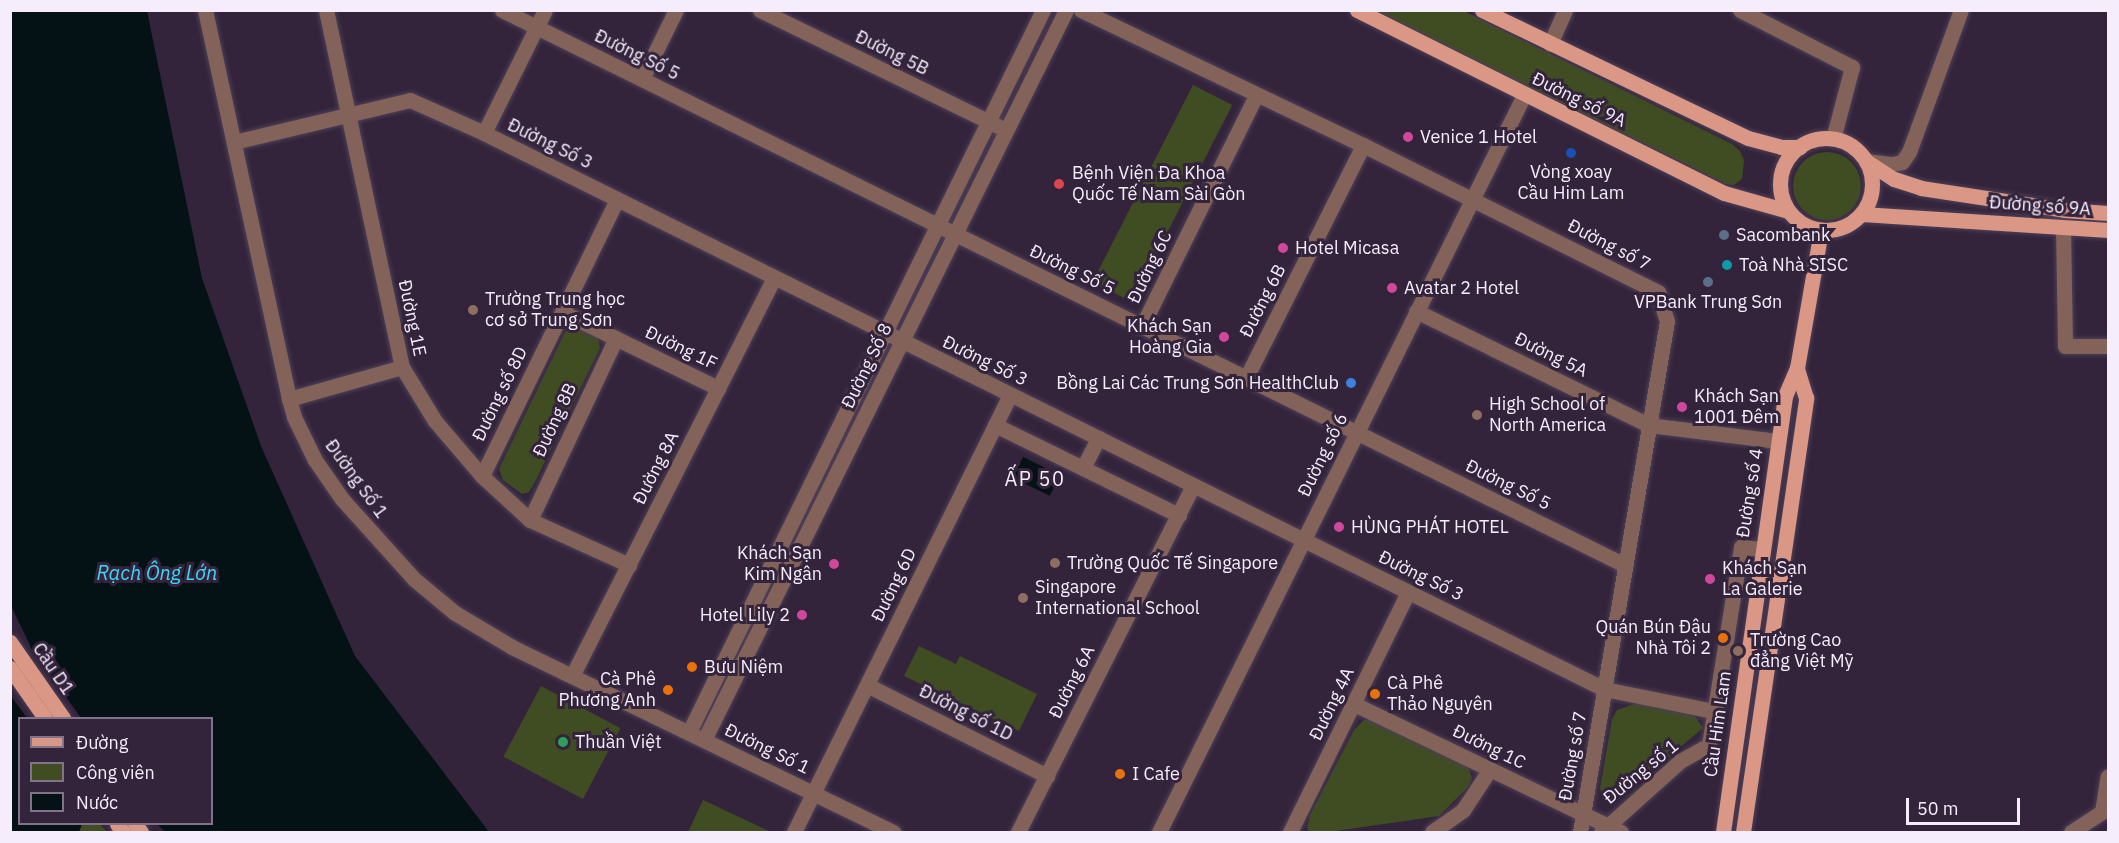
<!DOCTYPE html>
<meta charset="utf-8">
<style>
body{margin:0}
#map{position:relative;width:2119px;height:843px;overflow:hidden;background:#33243c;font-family:"IBM Plex Sans",sans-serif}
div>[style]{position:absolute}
.green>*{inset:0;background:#404d23;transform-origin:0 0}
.round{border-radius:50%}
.water>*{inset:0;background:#051215;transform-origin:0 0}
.pier>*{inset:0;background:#33243c}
.roads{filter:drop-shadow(0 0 2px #4e4057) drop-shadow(0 0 2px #4e4057)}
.minor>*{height:15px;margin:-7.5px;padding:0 7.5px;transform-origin:7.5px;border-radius:7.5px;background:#836259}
.major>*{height:15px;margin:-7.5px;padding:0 7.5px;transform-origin:7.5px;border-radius:7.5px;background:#db9786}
.major>.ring{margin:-7.5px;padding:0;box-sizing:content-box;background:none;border:15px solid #db9786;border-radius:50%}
.dots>*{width:16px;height:16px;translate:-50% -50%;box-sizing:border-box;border:3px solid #33243c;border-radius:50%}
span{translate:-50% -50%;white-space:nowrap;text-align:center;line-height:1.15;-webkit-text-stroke:6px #33243c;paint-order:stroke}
.street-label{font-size:18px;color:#f5ecfc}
.poi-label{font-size:18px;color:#f5ecfc}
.left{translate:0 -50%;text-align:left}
.right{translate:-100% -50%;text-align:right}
.neighbourhood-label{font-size:20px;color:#f5ecfc;letter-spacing:1.5px}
.water-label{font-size:20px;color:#3dd5f8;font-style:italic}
.frame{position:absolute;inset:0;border:12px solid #f5ecfc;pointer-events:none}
.legend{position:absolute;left:18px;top:717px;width:195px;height:108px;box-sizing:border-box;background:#33243c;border:2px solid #817489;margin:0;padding:8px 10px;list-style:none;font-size:18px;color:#f5ecfc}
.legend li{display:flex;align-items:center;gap:12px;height:30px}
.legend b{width:30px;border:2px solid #817489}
.scale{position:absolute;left:1906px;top:798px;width:114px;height:27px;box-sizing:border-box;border:3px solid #f5ecfc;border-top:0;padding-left:8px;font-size:18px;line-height:21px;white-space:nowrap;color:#f5ecfc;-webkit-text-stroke:4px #33243c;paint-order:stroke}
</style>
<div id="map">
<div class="green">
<div style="clip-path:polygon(1376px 11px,1464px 11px,1732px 144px,1740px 151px,1744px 160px,1742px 179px,1734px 185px,1725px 184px)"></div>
<div style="left:1193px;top:85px;width:44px;height:221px;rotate:27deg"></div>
<div class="round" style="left:1793px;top:152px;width:68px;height:68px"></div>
<div style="clip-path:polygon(573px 326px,598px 338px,600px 348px,536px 480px,529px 492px,522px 494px,503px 480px,499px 469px,565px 332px)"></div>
<div style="clip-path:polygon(919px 646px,956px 664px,960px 656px,1037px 694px,1019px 731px,904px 676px)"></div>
<div style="left:541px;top:686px;width:90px;height:80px;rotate:28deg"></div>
<div style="clip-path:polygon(1637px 703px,1695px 716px,1703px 728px,1617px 801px,1610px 802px,1602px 797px,1600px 788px,1612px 719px,1617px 710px)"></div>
<div style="clip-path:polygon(1364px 720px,1373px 720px,1462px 763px,1469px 769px,1472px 778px,1469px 786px,1439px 816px,1329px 832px,1309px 832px,1307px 828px,1310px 815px,1354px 730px)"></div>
<div style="clip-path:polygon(703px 800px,771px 832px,688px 832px)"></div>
<div style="clip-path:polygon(82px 824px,100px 824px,107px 832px,79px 832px)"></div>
</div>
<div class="water">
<div style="clip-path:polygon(11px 11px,147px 11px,202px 278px,261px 446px,355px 656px,489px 832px,165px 832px,157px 824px,212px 824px,212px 718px,20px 718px,20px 824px,82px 824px,79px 832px,11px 832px,11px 677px,27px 663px,30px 645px,11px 606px)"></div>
<div style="left:1023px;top:457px;width:41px;height:23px;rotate:26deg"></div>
</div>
<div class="pier">
<div style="clip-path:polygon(19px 631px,81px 718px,27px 718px,10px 695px,10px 673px,24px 661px,27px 646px)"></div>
</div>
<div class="roads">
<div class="minor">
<div style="left:205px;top:10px;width:398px;rotate:77.8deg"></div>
<div style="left:289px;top:399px;width:19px;rotate:74deg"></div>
<div style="left:294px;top:417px;width:48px;rotate:64deg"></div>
<div style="left:315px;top:460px;width:47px;rotate:55.3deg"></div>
<div style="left:342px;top:499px;width:108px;rotate:48deg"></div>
<div style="left:414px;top:579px;width:53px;rotate:39.7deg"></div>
<div style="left:455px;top:613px;width:66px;rotate:30.8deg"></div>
<div style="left:512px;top:647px;width:424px;rotate:25.9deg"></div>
<div style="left:326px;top:10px;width:365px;rotate:78deg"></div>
<div style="left:402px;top:367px;width:63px;rotate:58.6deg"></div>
<div style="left:435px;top:421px;width:72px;rotate:49.5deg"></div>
<div style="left:482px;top:476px;width:65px;rotate:42.5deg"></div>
<div style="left:530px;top:520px;width:109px;rotate:24.4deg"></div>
<div style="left:502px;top:10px;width:1253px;rotate:26.3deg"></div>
<div style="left:760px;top:10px;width:265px;rotate:26deg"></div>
<div style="left:1081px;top:10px;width:313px;rotate:25.6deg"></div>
<div style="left:1363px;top:145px;width:330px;rotate:26.5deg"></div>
<div style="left:1658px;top:292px;width:30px;rotate:73deg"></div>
<div style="left:1667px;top:321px;width:518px;rotate:99.66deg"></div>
<div style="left:1740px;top:10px;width:126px;rotate:27deg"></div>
<div style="left:1852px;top:67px;width:74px;rotate:104.8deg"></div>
<div style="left:1550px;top:44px;width:37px;rotate:-66deg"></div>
<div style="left:642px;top:79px;width:77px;rotate:-63.8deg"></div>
<div style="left:484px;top:133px;width:137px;rotate:-63.6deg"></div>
<div style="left:234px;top:142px;width:181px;rotate:-13.4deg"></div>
<div style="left:410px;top:100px;width:81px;rotate:24deg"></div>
<div style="left:484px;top:133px;width:1250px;rotate:26.4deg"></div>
<div style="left:1604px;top:689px;width:111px;rotate:11.4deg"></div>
<div style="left:1866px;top:161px;width:26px;rotate:7deg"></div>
<div style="left:1892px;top:164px;width:10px;rotate:-11deg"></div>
<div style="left:1902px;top:162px;width:12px;rotate:-55deg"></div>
<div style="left:1909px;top:152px;width:151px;rotate:-69.9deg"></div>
<div style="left:2063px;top:228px;width:118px;rotate:89deg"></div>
<div style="left:2065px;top:346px;width:43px"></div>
<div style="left:1416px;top:311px;width:259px;rotate:26.1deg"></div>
<div style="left:1649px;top:425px;width:130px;rotate:7.1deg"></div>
<div style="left:562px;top:312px;width:174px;rotate:26deg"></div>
<div style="left:1142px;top:326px;width:258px;rotate:-63.7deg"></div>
<div style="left:1246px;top:378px;width:261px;rotate:-63.3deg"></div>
<div style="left:289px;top:399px;width:117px;rotate:-15.8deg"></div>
<div style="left:995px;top:425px;width:205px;rotate:26.1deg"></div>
<div style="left:1083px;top:468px;width:34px;rotate:-63deg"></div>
<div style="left:482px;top:476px;width:308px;rotate:-64deg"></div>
<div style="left:530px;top:520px;width:201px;rotate:-64.7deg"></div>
<div style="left:572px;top:676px;width:447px;rotate:-63.1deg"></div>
<div style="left:867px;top:685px;width:202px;rotate:26.8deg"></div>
<div style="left:1354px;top:704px;width:296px;rotate:25.6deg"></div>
<div style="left:689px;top:732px;width:804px;rotate:-63.88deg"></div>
<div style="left:704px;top:740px;width:815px;rotate:-63.62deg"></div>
<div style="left:794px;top:832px;width:487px;rotate:-63.7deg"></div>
<div style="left:1018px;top:832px;width:388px;rotate:-63.2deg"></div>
<div style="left:1159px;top:832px;width:822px;rotate:-63.65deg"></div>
<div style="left:1290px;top:832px;width:267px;rotate:-63.8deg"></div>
<div style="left:1432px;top:832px;width:38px;rotate:-35deg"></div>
<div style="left:1463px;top:810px;width:49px;rotate:-56.6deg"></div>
<div style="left:1601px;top:832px;width:106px;rotate:-41.9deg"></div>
<div style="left:1680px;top:761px;width:33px;rotate:-29deg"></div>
<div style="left:1709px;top:745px;width:201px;rotate:-80.8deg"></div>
<div style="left:1741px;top:547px;width:22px;rotate:5deg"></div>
<div style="left:2071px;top:832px;width:37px;rotate:-33deg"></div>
<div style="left:2102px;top:812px;width:36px;rotate:-81deg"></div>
</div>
<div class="major">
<div style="left:1357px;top:10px;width:410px;rotate:26.5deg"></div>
<div style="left:1724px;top:193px;width:66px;rotate:15.7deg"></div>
<div style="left:1482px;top:10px;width:295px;rotate:25.7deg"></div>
<div style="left:1748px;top:138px;width:34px;rotate:15deg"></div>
<div style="left:1781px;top:147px;width:19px"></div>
<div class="ring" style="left:1780px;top:138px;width:77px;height:77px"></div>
<div style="left:1866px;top:161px;width:33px;rotate:33deg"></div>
<div style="left:1894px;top:179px;width:28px;rotate:18deg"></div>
<div style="left:1921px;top:188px;width:145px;rotate:8.7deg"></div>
<div style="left:2064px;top:210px;width:44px;rotate:3.9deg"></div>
<div style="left:1862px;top:214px;width:247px;rotate:3.7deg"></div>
<div style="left:10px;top:642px;width:93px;rotate:55.1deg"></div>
<div style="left:10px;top:668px;width:61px;rotate:55deg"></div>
<div style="left:117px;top:824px;width:10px;rotate:53deg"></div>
<div style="left:135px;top:824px;width:10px;rotate:53deg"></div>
<div style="left:1723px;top:832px;width:440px;rotate:-81.9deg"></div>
<div style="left:1785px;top:396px;width:30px;rotate:-67deg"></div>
<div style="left:1797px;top:368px;width:140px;rotate:-80.1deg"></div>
<div style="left:1743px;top:832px;width:439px;rotate:-81.7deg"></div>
<div style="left:1806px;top:398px;width:31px;rotate:-107deg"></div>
</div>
</div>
<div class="dots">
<div style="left:1408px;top:137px;background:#d1479c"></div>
<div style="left:1571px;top:153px;background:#1a4fb4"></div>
<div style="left:1059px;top:184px;background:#e0444e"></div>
<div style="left:1724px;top:235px;background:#5c6f8a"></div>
<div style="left:1283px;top:248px;background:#d1479c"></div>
<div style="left:1727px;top:265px;background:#0f9aa8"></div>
<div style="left:1708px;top:282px;background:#5c6f8a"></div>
<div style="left:1392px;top:288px;background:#d1479c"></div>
<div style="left:473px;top:310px;background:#8d6e63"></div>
<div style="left:1224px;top:337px;background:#d1479c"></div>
<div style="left:1351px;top:383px;background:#3f7fe0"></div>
<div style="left:1682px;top:407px;background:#d1479c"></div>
<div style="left:1477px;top:415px;background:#8d6e63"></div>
<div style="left:1339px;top:527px;background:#d1479c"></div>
<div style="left:1055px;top:563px;background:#8d6e63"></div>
<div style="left:834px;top:564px;background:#d1479c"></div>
<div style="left:1710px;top:579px;background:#d1479c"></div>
<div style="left:1023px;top:598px;background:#8d6e63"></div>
<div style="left:802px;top:615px;background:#d1479c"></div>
<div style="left:1723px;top:638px;background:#e8710a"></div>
<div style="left:1738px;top:651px;background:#8d6e63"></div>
<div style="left:692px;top:667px;background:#e8710a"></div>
<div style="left:668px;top:690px;background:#e8710a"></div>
<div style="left:1375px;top:694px;background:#e8710a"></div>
<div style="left:563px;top:742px;background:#2e9e5b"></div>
<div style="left:1120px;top:774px;background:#e8710a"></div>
</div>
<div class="street-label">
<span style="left:892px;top:53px;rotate:26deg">Đường 5B</span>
<span style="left:637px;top:55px;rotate:26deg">Đường Số 5</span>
<span style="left:1579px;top:100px;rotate:26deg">Đường số 9A</span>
<span style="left:550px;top:144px;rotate:26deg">Đường Số 3</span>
<span style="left:2040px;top:206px;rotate:4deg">Đường số 9A</span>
<span style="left:1609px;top:245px;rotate:27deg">Đường số 7</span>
<span style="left:1150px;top:267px;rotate:-64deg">Đường 6C</span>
<span style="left:1072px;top:270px;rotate:26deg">Đường Số 5</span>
<span style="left:1263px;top:301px;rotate:-63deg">Đường 6B</span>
<span style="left:412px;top:318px;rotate:78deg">Đường 1E</span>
<span style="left:681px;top:348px;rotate:26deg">Đường 1F</span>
<span style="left:1551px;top:355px;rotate:26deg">Đường 5A</span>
<span style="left:985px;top:361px;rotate:26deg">Đường Số 3</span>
<span style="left:867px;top:366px;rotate:-64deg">Đường Số 8</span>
<span style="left:500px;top:394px;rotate:-64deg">Đường số 8D</span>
<span style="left:555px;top:420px;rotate:-65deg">Đường 8B</span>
<span style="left:1323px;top:455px;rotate:-64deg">Đường số 6</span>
<span style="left:656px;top:468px;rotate:-63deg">Đường 8A</span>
<span style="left:356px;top:479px;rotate:54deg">Đường Số 1</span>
<span style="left:1508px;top:485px;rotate:26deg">Đường Số 5</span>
<span style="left:1750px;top:493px;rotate:-81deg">Đường số 4</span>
<span style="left:1421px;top:576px;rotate:26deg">Đường Số 3</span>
<span style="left:894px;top:585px;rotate:-64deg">Đường 6D</span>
<span style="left:53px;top:669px;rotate:56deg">Cầu D1</span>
<span style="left:1072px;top:682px;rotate:-63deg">Đường 6A</span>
<span style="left:1332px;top:704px;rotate:-64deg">Đường 4A</span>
<span style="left:966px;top:713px;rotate:27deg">Đường số 1D</span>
<span style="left:1718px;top:724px;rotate:-82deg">Cầu Him Lam</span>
<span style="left:1489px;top:747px;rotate:26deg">Đường 1C</span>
<span style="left:767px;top:749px;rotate:26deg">Đường Số 1</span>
<span style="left:1573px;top:756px;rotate:-80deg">Đường số 7</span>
<span style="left:1641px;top:772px;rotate:-39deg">Đường số 1</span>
</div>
<div class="poi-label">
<span class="left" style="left:1420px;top:137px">Venice 1 Hotel</span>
<span style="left:1571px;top:183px">Vòng xoay<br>Cầu Him Lam</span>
<span class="left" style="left:1072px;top:184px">Bệnh Viện Đa Khoa<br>Quốc Tế Nam Sài Gòn</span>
<span class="left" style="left:1736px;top:235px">Sacombank</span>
<span class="left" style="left:1295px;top:248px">Hotel Micasa</span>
<span class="left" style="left:1739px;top:265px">Toà Nhà SISC</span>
<span class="left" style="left:1404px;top:288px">Avatar 2 Hotel</span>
<span class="left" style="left:485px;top:310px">Trường Trung học<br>cơ sở Trung Sơn</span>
<span style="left:1708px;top:302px">VPBank Trung Sơn</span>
<span class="right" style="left:1212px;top:337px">Khách Sạn<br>Hoàng Gia</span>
<span class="right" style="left:1339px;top:383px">Bồng Lai Các Trung Sơn HealthClub</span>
<span class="left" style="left:1694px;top:407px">Khách Sạn<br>1001 Đêm</span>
<span class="left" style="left:1489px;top:415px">High School of<br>North America</span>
<span class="left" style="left:1351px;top:527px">HÙNG PHÁT HOTEL</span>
<span class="right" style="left:822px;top:564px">Khách Sạn<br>Kim Ngân</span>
<span class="left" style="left:1067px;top:563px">Trường Quốc Tế Singapore</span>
<span class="left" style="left:1722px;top:579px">Khách Sạn<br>La Galerie</span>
<span class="left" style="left:1035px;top:598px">Singapore<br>International School</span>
<span class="right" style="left:790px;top:615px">Hotel Lily 2</span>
<span class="right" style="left:1711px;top:638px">Quán Bún Đậu<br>Nhà Tôi 2</span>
<span class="left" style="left:1750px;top:651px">Trường Cao<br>đẳng Việt Mỹ</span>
<span class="left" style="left:704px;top:667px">Bưu Niệm</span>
<span class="right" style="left:656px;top:690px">Cà Phê<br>Phương Anh</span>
<span class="left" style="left:1387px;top:694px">Cà Phê<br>Thảo Nguyên</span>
<span class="left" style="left:575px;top:742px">Thuần Việt</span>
<span class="left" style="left:1132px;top:774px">I Cafe</span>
</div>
<div class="neighbourhood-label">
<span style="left:1035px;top:478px">ẤP 50</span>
</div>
<div class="water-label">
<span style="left:157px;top:572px">Rạch Ông Lớn</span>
</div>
<div class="frame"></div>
<ul class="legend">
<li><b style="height:8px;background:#db9786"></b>Đường</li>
<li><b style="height:16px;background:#404d23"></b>Công viên</li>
<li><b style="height:16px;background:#051215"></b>Nước</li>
</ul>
<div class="scale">50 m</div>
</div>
